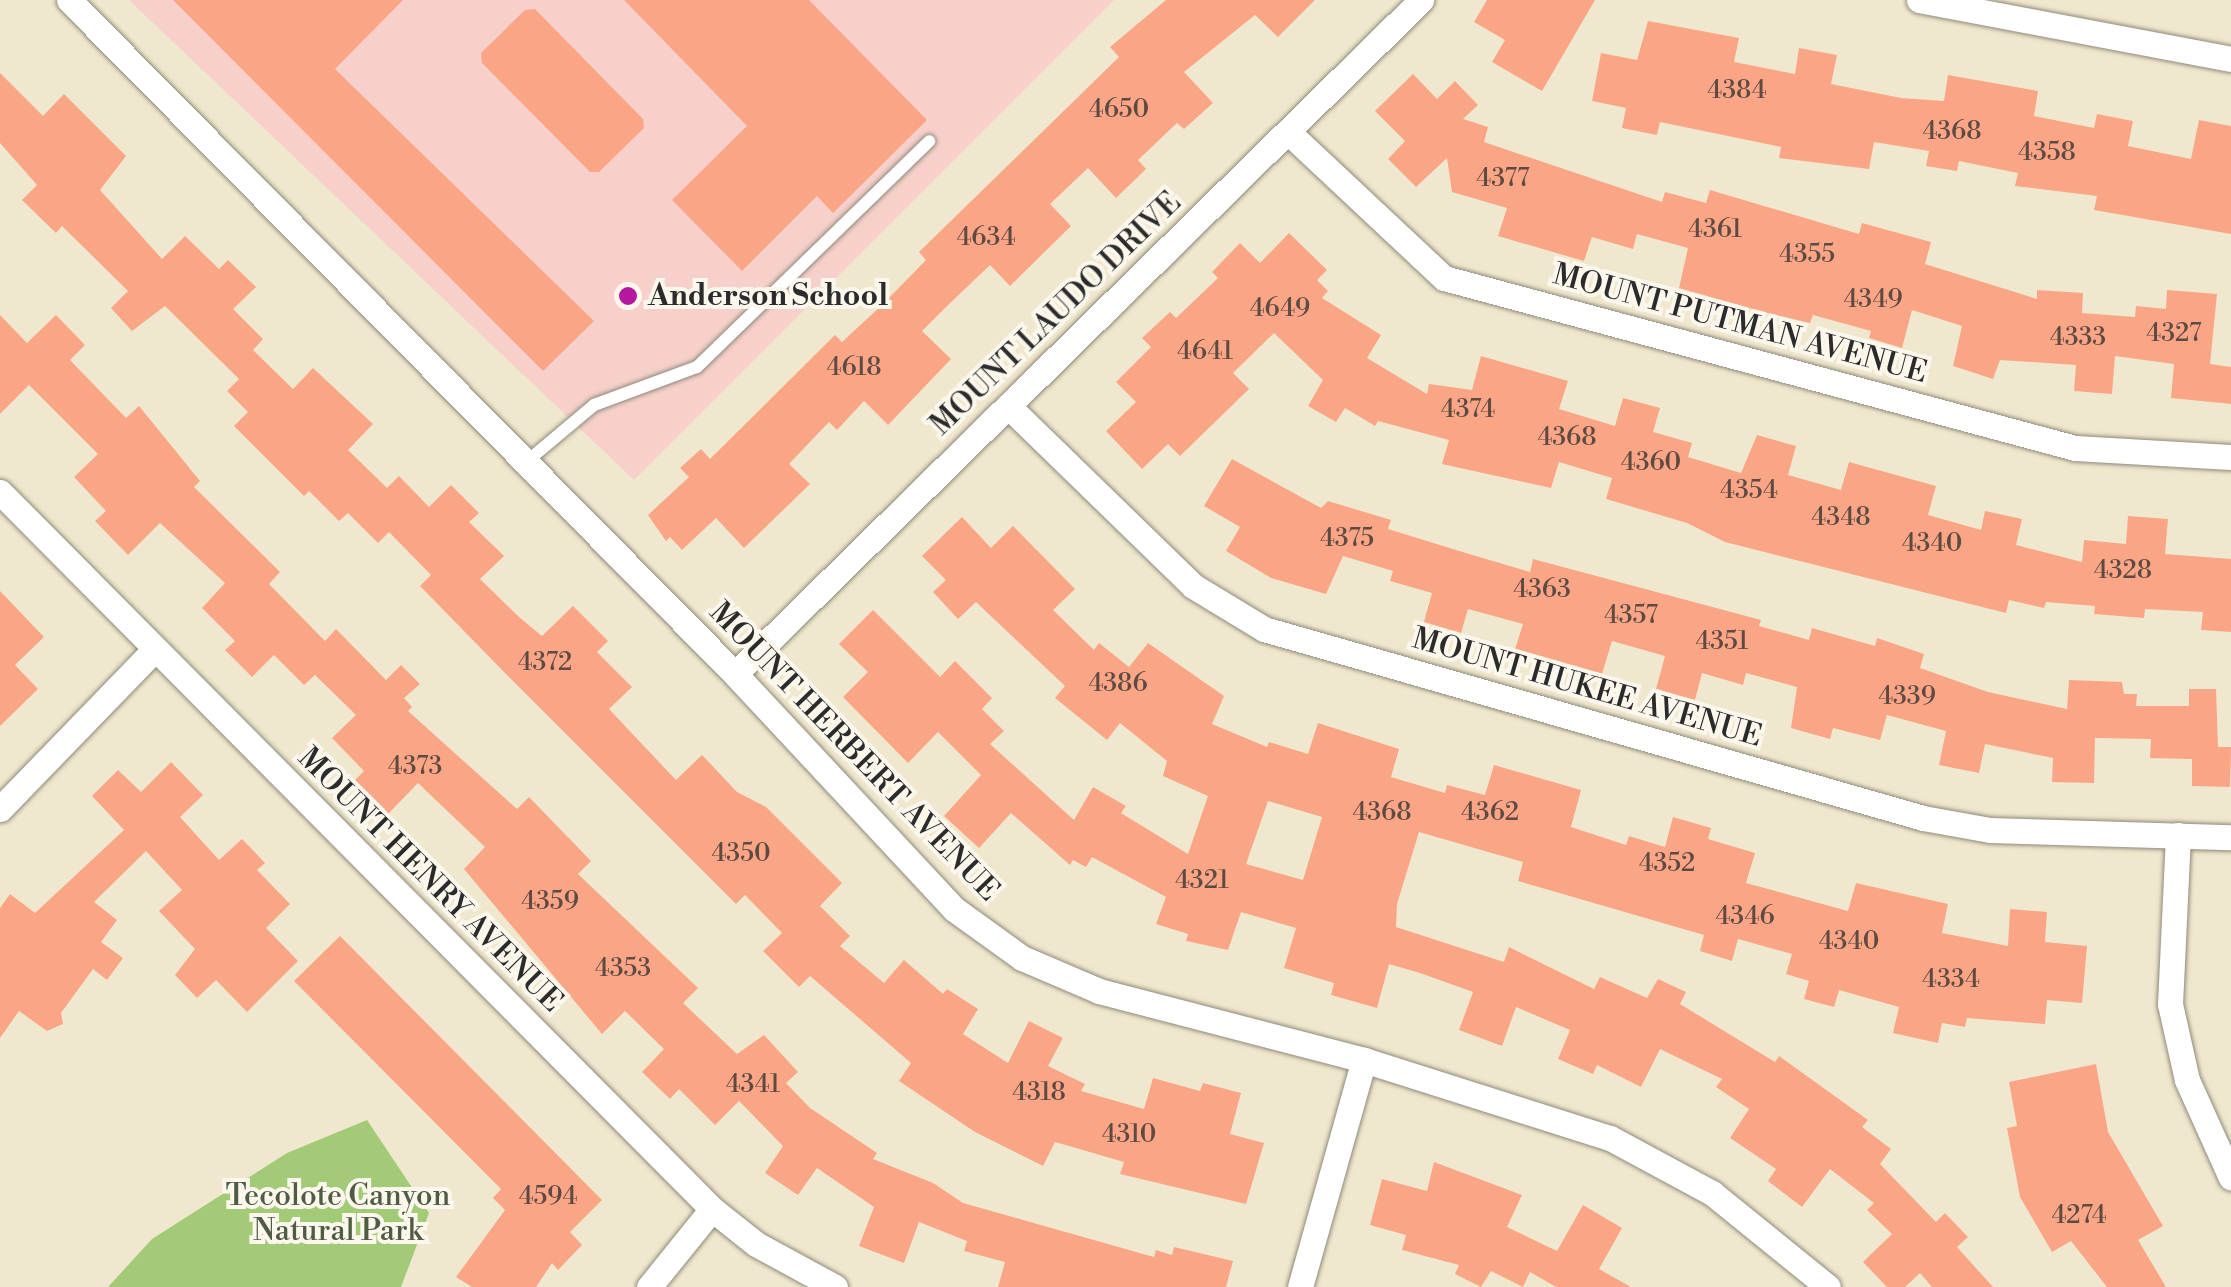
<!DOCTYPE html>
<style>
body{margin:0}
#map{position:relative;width:2231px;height:1287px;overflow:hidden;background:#f0e8ce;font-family:"Libre Bodoni",serif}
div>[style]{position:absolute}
.built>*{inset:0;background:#f7d0cb}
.green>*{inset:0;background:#a3cb77}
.building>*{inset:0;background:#faa686}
.roads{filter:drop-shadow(0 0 2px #8e8a7c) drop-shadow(0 0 2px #8e8a7c)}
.lane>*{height:12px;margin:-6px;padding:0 6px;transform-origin:6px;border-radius:6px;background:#fff}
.street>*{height:25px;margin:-12.5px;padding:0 12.5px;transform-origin:12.5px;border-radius:12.5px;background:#fff}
.dots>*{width:28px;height:28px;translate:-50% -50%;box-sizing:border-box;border:5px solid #fbf7ec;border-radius:50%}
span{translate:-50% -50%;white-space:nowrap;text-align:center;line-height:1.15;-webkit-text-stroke:8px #fbf7ec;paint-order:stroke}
.number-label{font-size:25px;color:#5f4a42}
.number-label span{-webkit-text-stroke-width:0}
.poi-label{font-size:30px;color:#2b2b2b;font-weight:700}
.left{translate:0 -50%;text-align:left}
.street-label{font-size:30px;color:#2b2b2b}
.park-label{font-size:30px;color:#4f5b42}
</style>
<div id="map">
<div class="built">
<div style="clip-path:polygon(129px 0,1114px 0,634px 480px)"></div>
</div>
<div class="green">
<div style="clip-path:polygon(367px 1120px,429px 1213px,401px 1287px,108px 1287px,152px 1239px,287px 1153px)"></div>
</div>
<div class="building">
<div style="clip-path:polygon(173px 0,403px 0,335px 69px,594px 321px,543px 371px)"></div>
<div style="clip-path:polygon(624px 0,809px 0,927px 120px,833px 213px,817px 196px,742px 271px,672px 200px,747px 126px)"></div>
<div style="clip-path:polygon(1166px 0,1315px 0,1278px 37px,1255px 15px,1184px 72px,1213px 103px,1184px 129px,1177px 123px,1138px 160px,1146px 169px,1116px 198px,1088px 168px,1050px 204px,1071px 226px,1010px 286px,990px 265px,946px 307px,922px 331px,951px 359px,888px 425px,864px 401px,837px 430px,829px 422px,789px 464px,810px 484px,744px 548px,716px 518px,682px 550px,670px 537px,666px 541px,648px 515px,689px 477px,680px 468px,701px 449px,710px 459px,835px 335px,842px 342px,883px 304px,926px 260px,919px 252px,1119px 57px,1110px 47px)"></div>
<div style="clip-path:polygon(1487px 0,1595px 0,1542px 91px,1492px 62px,1505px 40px,1474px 22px)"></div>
<div style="clip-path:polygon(535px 9px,643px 119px,644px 128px,599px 172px,590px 172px,482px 63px,481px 53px,525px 10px)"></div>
<div style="clip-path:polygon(1648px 21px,1739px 38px,1734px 62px,1795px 74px,1799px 48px,1837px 55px,1831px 84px,1901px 98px,1944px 101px,1948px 75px,2038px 91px,2034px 116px,2094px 128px,2097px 114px,2133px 121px,2128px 146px,2191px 159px,2199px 120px,2231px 126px,2231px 234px,2094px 210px,2097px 196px,2015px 186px,2018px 173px,1959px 161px,1957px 171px,1926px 166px,1929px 151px,1874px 142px,1869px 169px,1779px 158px,1781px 147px,1660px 122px,1657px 135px,1622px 128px,1626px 108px,1592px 101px,1601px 53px,1637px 60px)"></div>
<div style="clip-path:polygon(0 73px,43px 116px,64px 94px,126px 156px,100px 190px,162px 259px,185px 236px,219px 269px,228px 260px,256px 287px,233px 309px,263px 339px,253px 350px,293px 389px,313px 368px,373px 424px,348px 450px,387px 488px,399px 476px,429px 507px,451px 485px,479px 513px,469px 522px,504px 556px,480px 579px,519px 617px,542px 636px,573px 606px,608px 641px,597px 652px,632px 687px,609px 709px,676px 780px,702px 755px,737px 792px,766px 807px,842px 883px,820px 906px,850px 936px,840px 946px,884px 983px,904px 960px,943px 994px,947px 989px,978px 1009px,963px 1034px,1008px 1063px,1029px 1021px,1063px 1038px,1048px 1066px,1085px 1084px,1081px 1091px,1144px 1109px,1153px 1078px,1200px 1091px,1203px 1083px,1241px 1093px,1230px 1134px,1264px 1143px,1246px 1204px,1120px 1174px,1124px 1162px,1055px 1142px,1043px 1166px,975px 1132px,899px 1081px,911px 1063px,810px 976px,799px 987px,763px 951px,782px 933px,745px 895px,736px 904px,505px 673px,420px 586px,431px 575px,389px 532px,378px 543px,348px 513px,339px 521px,309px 491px,304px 496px,234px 426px,248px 412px,227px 391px,239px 379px,165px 306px,132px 331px,111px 308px,128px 291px,62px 226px,56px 233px,22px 200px,37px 185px,0 143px)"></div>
<div style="clip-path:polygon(1413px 74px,1437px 99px,1455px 81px,1478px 105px,1463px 119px,1488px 127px,1484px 142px,1662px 202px,1665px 192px,1706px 203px,1710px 190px,1859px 234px,1862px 223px,1931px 242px,1925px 264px,2037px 299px,2037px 290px,2083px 293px,2082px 313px,2135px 317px,2136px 306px,2166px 309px,2167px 290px,2217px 294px,2210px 364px,2231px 367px,2231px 404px,2171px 398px,2174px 364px,2115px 356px,2112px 394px,2074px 391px,2076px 365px,2000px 360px,1993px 379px,1953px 366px,1962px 326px,1912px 310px,1902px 348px,1869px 338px,1871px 331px,1813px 315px,1810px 323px,1763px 312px,1679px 288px,1688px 248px,1637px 234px,1633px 249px,1592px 237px,1584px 261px,1498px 236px,1507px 208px,1452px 192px,1447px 158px,1416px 187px,1388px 159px,1405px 141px,1375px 111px)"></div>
<div style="clip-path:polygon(1289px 233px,1327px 270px,1317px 280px,1328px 291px,1322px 298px,1381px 335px,1367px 358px,1427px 394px,1429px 384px,1472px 390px,1481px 356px,1568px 381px,1559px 409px,1615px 426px,1623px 398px,1660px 408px,1653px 432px,1692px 443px,1688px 457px,1741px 473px,1757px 435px,1796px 446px,1788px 475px,1841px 490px,1849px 462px,1936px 486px,1928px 515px,1981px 530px,1985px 511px,2022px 519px,2016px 545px,2082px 562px,2084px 540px,2126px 544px,2128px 516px,2168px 519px,2165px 554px,2231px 559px,2231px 632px,2201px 630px,2203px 612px,2145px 609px,2144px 618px,2094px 614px,2095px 606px,2046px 602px,2044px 608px,2009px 600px,2006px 613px,1725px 542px,1687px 523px,1606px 499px,1612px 478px,1559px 462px,1551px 488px,1442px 464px,1449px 440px,1378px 421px,1375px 426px,1345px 408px,1336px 422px,1308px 406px,1323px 380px,1274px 333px,1233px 373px,1249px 389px,1180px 456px,1168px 444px,1142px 469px,1106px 431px,1136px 402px,1116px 382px,1151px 347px,1142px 338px,1170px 312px,1176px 318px,1218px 278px,1212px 272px,1240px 243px,1260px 263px)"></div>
<div style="clip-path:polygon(0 315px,27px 343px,56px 315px,85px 345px,70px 360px,126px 418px,139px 406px,200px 481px,194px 487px,280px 572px,269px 584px,325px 641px,336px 629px,386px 680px,401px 665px,420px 684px,404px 698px,412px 707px,408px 711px,517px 809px,529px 797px,591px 861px,578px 874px,698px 988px,683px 1003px,737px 1054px,764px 1035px,798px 1072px,786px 1083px,810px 1108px,877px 1153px,873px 1159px,933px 1183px,963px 1203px,1154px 1257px,1156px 1250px,1172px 1255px,1174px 1247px,1233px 1261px,1226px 1287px,998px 1287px,1005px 1262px,964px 1251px,967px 1241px,919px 1222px,904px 1263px,859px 1246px,874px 1207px,817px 1168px,798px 1195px,765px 1173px,783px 1146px,739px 1101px,715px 1125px,679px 1089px,670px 1099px,642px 1072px,664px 1049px,625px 1011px,602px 1034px,464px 869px,485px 847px,418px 783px,388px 814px,355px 780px,364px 771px,332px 738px,356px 715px,315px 675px,304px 685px,274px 655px,252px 677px,225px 650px,235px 641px,202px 608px,225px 583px,160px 523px,128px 555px,95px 521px,106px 511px,74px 477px,98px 454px,29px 385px,0 414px)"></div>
<div style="clip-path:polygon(1232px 459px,1321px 508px,1328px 501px,1391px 520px,1388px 529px,1469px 554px,1530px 572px,1533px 559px,1761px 620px,1759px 626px,1809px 640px,1812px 628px,1875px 646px,1877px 638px,1924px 654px,1920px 668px,1988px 692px,2067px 709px,2069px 680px,2122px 682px,2124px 694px,2137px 694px,2136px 706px,2189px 706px,2189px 689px,2216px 689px,2218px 747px,2231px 747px,2230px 787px,2192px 786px,2192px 759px,2150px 758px,2151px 739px,2095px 738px,2094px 783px,2052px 782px,2053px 758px,1985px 744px,1979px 773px,1939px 765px,1946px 731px,1887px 715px,1880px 740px,1833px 728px,1830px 739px,1791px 728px,1797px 687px,1746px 673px,1743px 685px,1702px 673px,1695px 700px,1656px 689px,1665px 656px,1612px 641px,1602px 674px,1515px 649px,1523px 624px,1468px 609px,1461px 633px,1424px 622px,1432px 593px,1390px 581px,1393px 571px,1343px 556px,1326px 594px,1271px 578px,1226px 551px,1240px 527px,1204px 506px)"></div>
<div style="clip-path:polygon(evenodd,962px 517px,991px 548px,1013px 526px,1075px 589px,1053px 610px,1094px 650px,1099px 643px,1129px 667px,1148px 643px,1224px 696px,1212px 724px,1267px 747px,1269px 742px,1308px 754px,1318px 723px,1399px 749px,1391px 777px,1445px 793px,1447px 785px,1485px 795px,1494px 765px,1581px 790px,1571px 827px,1626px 845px,1629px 836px,1665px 847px,1673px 817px,1711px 828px,1708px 839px,1755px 853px,1746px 883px,1848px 911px,1856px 883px,1948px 904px,1942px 933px,2008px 946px,2010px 909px,2047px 912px,2045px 942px,2087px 946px,2082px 1003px,2047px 1000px,2045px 1024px,1967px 1018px,1965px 1027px,1942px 1023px,1938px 1043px,1893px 1033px,1899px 1007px,1839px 990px,1834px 1007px,1804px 999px,1809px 981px,1786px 974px,1792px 954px,1738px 939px,1732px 961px,1700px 951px,1704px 935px,1518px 881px,1523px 862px,1419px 832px,1397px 904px,1396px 927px,1504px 962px,1509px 947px,1594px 989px,1600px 977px,1647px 998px,1658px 979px,1686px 992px,1680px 1004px,1775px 1062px,1779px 1056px,1868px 1120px,1862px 1127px,1891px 1149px,1880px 1164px,1936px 1222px,1945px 1213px,1968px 1237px,1957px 1247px,1993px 1287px,1932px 1287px,1920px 1273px,1905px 1287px,1887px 1287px,1863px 1262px,1892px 1234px,1867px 1210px,1874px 1203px,1830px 1169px,1802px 1207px,1768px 1181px,1776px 1169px,1730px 1138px,1749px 1109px,1716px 1087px,1722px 1079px,1660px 1049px,1641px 1087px,1597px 1065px,1593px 1074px,1558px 1059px,1570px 1030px,1516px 1007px,1502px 1046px,1459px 1030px,1473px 992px,1420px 973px,1389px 964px,1377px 1008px,1331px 995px,1334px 983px,1284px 968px,1296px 928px,1241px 912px,1228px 950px,1186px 941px,1188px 934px,1156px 924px,1166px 897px,1092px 857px,1086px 867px,1073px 860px,1070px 865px,1011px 813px,979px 848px,944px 816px,981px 775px,938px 732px,908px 763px,843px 697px,868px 672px,839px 644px,873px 610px,940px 677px,955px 661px,992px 698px,982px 709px,1004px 731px,990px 744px,1074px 820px,1093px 787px,1126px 806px,1121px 813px,1188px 854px,1208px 796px,1163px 776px,1167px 761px,1120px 723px,1107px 740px,1055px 698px,1065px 686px,976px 602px,958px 619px,933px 592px,946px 580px,922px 556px,962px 517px,1268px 801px,1322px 817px,1303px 880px,1246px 864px,1268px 801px)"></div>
<div style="clip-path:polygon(0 591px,44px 637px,15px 665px,38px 689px,0 726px)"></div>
<div style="clip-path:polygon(171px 762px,203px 795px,180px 817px,219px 860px,242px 839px,265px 863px,257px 870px,290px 904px,266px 928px,298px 961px,247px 1012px,216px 980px,197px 998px,175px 975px,195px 949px,159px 911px,182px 890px,146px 851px,94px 902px,117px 920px,101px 942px,123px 958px,107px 980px,93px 969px,61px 1013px,63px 1024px,47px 1031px,19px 1011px,0 1038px,0 908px,10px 894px,35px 913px,124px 830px,92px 796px,118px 770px,141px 792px)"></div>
<div style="clip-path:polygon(340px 936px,602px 1200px,570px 1232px,582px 1245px,558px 1270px,552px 1263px,536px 1287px,472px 1287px,456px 1277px,505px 1210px,493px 1198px,501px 1189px,294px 981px)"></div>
<div style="clip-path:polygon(2096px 1064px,2108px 1132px,2163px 1226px,2138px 1240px,2166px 1287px,2107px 1287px,2071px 1241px,2052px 1252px,2020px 1197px,2007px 1128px,2017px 1126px,2009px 1082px)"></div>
<div style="clip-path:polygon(1434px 1162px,1522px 1195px,1507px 1227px,1557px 1251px,1583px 1205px,1622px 1228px,1599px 1269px,1631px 1287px,1556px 1287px,1530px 1272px,1523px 1287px,1491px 1271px,1481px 1287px,1455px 1274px,1459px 1265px,1402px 1250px,1406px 1235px,1370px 1225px,1382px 1179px,1427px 1191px)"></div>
</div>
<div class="roads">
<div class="lane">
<div style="left:525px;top:463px;width:90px;rotate:-40deg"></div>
<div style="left:594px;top:405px;width:110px;rotate:-20.3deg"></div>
<div style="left:697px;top:367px;width:324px;rotate:-44.2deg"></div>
</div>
<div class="street">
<div style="left:69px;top:0;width:948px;rotate:45.34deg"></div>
<div style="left:735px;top:674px;width:321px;rotate:47deg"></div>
<div style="left:954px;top:909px;width:84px;rotate:35.8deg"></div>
<div style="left:1022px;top:958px;width:84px;rotate:23.2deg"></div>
<div style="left:1099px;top:991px;width:274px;rotate:14.6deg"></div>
<div style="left:1364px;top:1060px;width:258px;rotate:17.6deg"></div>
<div style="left:1610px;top:1138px;width:116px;rotate:28.3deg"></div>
<div style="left:1712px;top:1193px;width:149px;rotate:39deg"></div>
<div style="left:1919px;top:0;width:318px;rotate:10.7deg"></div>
<div style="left:1288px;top:132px;width:214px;rotate:43.1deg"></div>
<div style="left:1444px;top:278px;width:653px;rotate:15.08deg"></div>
<div style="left:2075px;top:448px;width:156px;rotate:3.3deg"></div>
<div style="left:1008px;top:406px;width:258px;rotate:44.2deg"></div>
<div style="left:1193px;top:586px;width:83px;rotate:31.2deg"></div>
<div style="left:1264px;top:629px;width:686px;rotate:16deg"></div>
<div style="left:1923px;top:818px;width:68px;rotate:10.2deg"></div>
<div style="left:1990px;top:830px;width:241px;rotate:1.7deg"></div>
<div style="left:0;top:492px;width:1010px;rotate:45.2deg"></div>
<div style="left:712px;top:1209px;width:56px;rotate:38.5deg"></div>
<div style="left:756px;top:1244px;width:90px;rotate:28.6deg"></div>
<div style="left:735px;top:674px;width:962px;rotate:-44.49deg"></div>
<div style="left:0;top:809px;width:221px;rotate:-45.9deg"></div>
<div style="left:2178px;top:835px;width:169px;rotate:92.7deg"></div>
<div style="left:2170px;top:1004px;width:78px;rotate:77.4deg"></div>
<div style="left:2187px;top:1080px;width:107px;rotate:65.8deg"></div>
<div style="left:649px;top:1287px;width:100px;rotate:-51.1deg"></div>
<div style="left:1300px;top:1287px;width:236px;rotate:-74.3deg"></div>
</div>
</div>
<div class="dots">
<div style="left:628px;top:296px;background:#b5179e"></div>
</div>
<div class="number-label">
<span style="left:1737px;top:91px">4384</span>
<span style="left:1119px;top:110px">4650</span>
<span style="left:1952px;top:132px">4368</span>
<span style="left:2047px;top:153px">4358</span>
<span style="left:1503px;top:179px">4377</span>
<span style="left:1715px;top:230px">4361</span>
<span style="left:986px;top:238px">4634</span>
<span style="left:1807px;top:255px">4355</span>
<span style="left:1873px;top:300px">4349</span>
<span style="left:1280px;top:309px">4649</span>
<span style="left:2174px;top:334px">4327</span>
<span style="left:2078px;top:338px">4333</span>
<span style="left:1205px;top:352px">4641</span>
<span style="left:854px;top:368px">4618</span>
<span style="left:1468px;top:410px">4374</span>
<span style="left:1567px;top:438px">4368</span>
<span style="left:1651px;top:463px">4360</span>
<span style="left:1749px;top:491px">4354</span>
<span style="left:1841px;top:518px">4348</span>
<span style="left:1347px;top:539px">4375</span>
<span style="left:1932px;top:544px">4340</span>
<span style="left:2123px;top:571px">4328</span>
<span style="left:1542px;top:590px">4363</span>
<span style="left:1631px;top:616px">4357</span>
<span style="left:1722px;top:642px">4351</span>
<span style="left:545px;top:663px">4372</span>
<span style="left:1118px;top:684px">4386</span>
<span style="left:1907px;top:697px">4339</span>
<span style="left:415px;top:767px">4373</span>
<span style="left:1382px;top:813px">4368</span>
<span style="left:1490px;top:813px">4362</span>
<span style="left:741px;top:854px">4350</span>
<span style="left:1667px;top:864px">4352</span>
<span style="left:1202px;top:881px">4321</span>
<span style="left:550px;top:902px">4359</span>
<span style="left:1745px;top:917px">4346</span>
<span style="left:1849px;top:942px">4340</span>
<span style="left:623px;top:969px">4353</span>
<span style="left:1951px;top:980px">4334</span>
<span style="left:753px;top:1085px">4341</span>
<span style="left:1039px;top:1093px">4318</span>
<span style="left:1129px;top:1135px">4310</span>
<span style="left:548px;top:1197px">4594</span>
<span style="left:2079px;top:1216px">4274</span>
</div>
<div class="poi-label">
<span class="left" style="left:648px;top:296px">Anderson School</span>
</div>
<div class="street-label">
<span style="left:1056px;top:314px;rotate:-44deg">MOUNT LAUDO DRIVE</span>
<span style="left:1740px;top:324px;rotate:15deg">MOUNT PUTMAN AVENUE</span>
<span style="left:1587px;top:688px;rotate:16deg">MOUNT HUKEE AVENUE</span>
<span style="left:854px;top:752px;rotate:46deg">MOUNT HERBERT AVENUE</span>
<span style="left:430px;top:880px;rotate:45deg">MOUNT HENRY AVENUE</span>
</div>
<div class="park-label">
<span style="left:338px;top:1213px">Tecolote Canyon<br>Natural Park</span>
</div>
</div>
